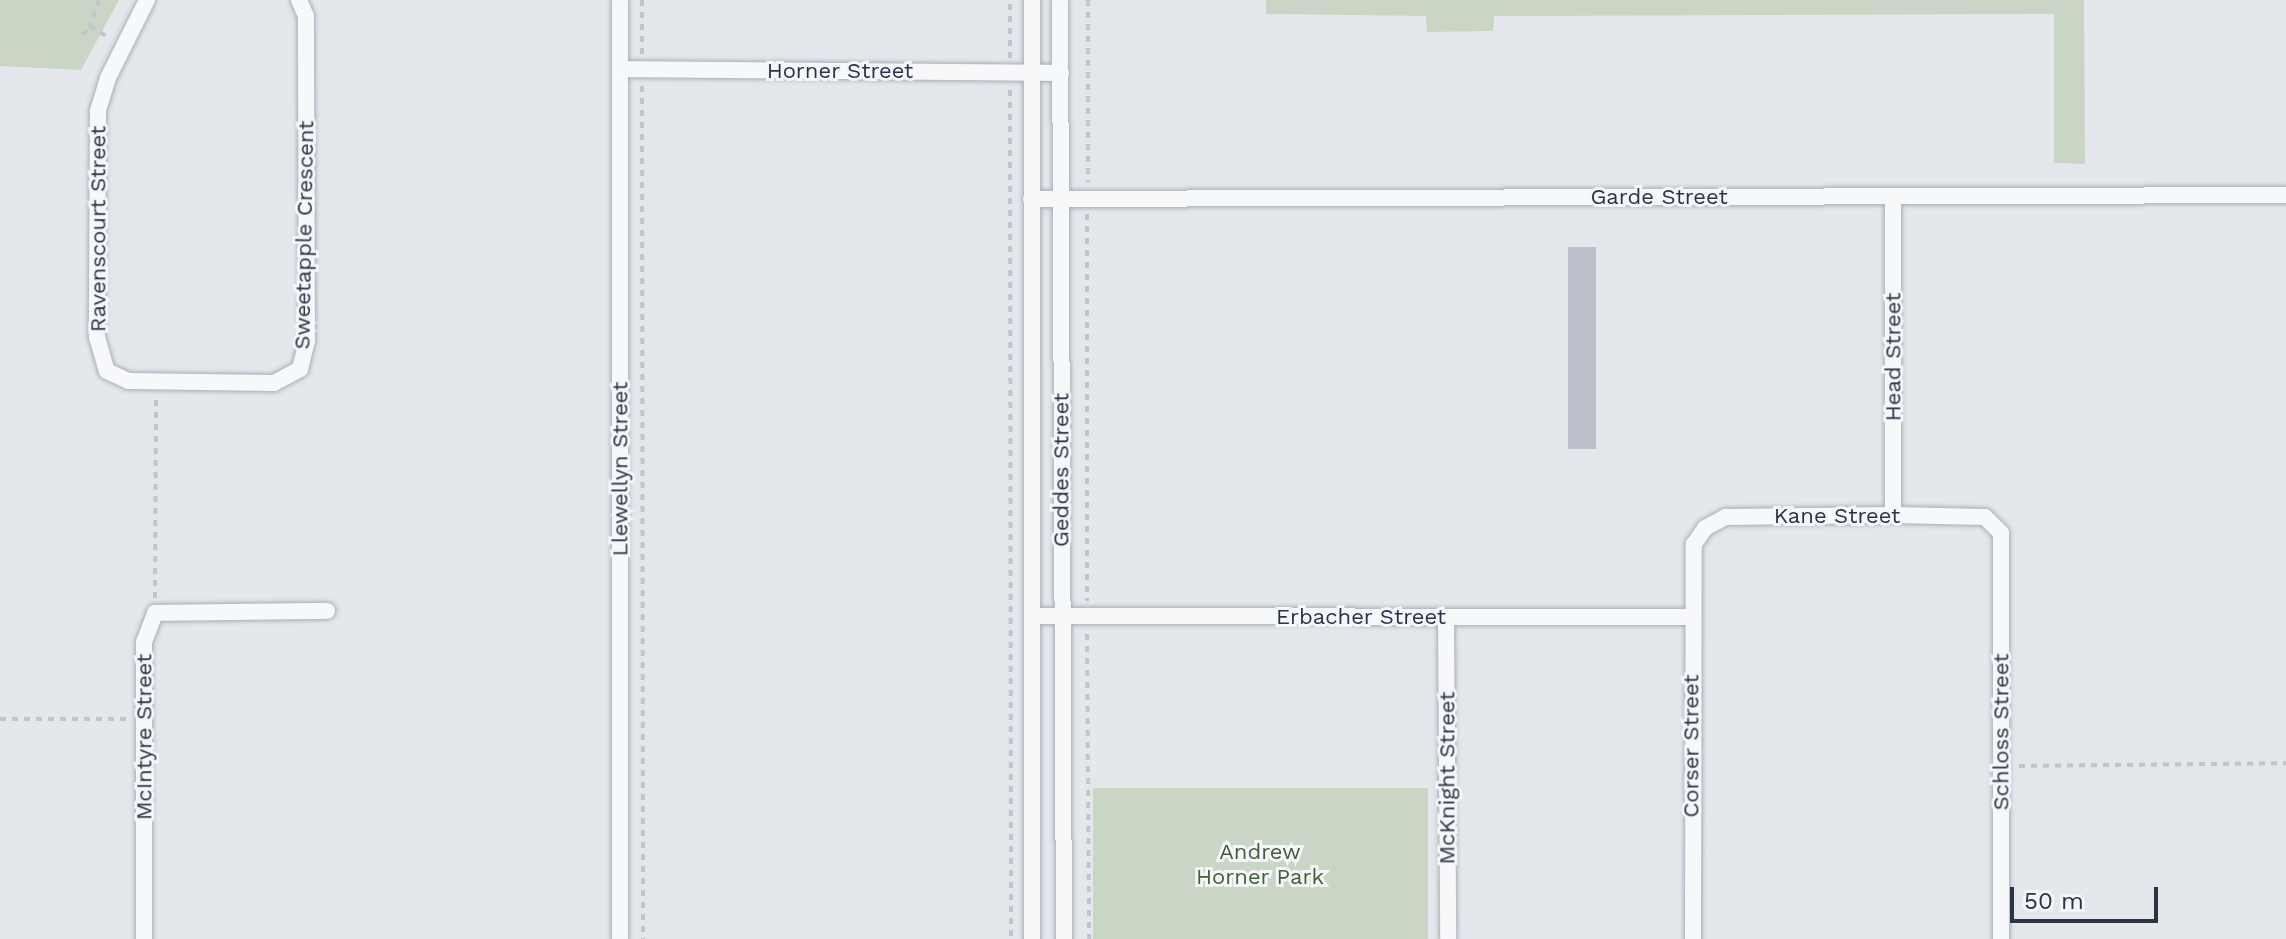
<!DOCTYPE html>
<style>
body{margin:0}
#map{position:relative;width:2286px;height:939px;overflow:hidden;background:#e4e7ec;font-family:"Work Sans",sans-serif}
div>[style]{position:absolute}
.green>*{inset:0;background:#c9d6c5;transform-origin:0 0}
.building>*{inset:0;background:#bbc0ca;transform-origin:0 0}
.path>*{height:4px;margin-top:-2px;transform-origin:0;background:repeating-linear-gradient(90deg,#c2c5cb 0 6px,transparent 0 12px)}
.roads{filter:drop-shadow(0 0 2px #a9aeb7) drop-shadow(0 0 2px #a9aeb7)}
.street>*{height:16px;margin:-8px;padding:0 8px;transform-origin:8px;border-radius:8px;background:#f7f8fa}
span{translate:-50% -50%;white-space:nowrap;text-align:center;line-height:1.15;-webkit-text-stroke:6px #f4f6f9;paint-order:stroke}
.street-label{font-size:22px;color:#2b3445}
.park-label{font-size:22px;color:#3f6138}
.scale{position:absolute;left:2010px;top:887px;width:148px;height:36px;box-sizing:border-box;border:4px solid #2b3445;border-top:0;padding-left:10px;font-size:24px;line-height:28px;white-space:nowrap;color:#2b3445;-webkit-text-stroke:6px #f4f6f9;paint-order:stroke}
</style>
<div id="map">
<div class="green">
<div style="clip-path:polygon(0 0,119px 0,81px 70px,0 66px)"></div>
<div style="clip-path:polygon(1266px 0,2084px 0,2085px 164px,2054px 163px,2054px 14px,1494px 16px,1493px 31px,1427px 32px,1426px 16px,1266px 14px)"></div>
<div style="left:1093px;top:788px;width:335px;height:151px"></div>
</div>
<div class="building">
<div style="left:1568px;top:247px;width:28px;height:202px"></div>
</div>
<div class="path">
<div style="left:99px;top:0;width:28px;rotate:109deg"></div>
<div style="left:90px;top:26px;width:22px;rotate:32deg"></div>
<div style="left:642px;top:0;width:54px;rotate:90deg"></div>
<div style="left:1088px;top:0;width:182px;rotate:90deg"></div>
<div style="left:83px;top:35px;width:11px;rotate:-52deg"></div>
<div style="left:1010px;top:58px;width:58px;rotate:-90deg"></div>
<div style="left:642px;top:86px;width:853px;rotate:89.93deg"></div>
<div style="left:1010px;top:90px;width:849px;rotate:89.93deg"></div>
<div style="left:1087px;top:214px;width:387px;rotate:90deg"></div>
<div style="left:155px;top:598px;width:199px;rotate:-89.7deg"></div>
<div style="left:1087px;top:634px;width:305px;rotate:89.6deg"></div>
<div style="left:0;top:719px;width:130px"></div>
<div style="left:2019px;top:766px;width:267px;rotate:-0.6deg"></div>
</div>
<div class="roads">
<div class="street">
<div style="left:147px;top:0;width:87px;rotate:116.6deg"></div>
<div style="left:108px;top:78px;width:34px;rotate:107deg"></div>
<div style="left:98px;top:111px;width:226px;rotate:90.3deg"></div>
<div style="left:97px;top:337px;width:35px;rotate:74deg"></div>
<div style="left:107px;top:371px;width:23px;rotate:25deg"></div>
<div style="left:128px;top:381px;width:146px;rotate:0.8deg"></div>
<div style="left:274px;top:383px;width:30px;rotate:-28deg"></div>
<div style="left:300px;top:369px;width:30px;rotate:-76deg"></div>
<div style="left:307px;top:340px;width:324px;rotate:-90.2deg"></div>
<div style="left:306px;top:16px;width:17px;rotate:-114deg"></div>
<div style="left:620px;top:0;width:939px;rotate:90deg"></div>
<div style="left:1060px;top:0;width:939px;rotate:89.76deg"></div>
<div style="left:620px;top:69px;width:441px;rotate:0.5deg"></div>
<div style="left:1031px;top:199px;width:1255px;rotate:-0.18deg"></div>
<div style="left:1893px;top:515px;width:317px;rotate:-90deg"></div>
<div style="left:1032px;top:616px;width:658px;rotate:0.09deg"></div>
<div style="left:1446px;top:617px;width:322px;rotate:89.6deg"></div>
<div style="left:144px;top:939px;width:297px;rotate:-90deg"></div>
<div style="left:144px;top:642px;width:31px;rotate:-69deg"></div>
<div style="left:155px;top:613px;width:172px;rotate:-0.7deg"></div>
<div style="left:1032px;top:939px;width:939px;rotate:-90deg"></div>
<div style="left:1693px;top:939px;width:395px;rotate:-89.9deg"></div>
<div style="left:1694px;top:544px;width:19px;rotate:-55deg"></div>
<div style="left:1705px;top:528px;width:24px;rotate:-28deg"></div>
<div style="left:1726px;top:517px;width:167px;rotate:-0.7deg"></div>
<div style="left:1893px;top:515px;width:92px;rotate:1.2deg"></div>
<div style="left:1985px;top:517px;width:23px;rotate:45deg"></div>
<div style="left:2001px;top:533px;width:406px;rotate:90deg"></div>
</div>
</div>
<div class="street-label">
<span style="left:840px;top:71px">Horner Street</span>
<span style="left:1659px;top:197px">Garde Street</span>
<span style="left:98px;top:229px;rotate:-90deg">Ravenscourt Street</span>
<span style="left:304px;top:235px;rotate:-89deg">Sweetapple Crescent</span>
<span style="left:1893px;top:357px;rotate:-90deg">Head Street</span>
<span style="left:620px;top:469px;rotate:-90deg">Llewellyn Street</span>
<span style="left:1061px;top:470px;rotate:-90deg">Geddes Street</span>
<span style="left:1837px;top:516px">Kane Street</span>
<span style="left:1361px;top:617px">Erbacher Street</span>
<span style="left:2001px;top:732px;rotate:-90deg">Schloss Street</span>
<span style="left:144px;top:737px;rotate:-90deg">McIntyre Street</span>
<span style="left:1691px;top:746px;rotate:-90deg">Corser Street</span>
<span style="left:1447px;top:778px;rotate:-90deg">McKnight Street</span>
</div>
<div class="park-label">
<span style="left:1260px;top:864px">Andrew<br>Horner Park</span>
</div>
<div class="scale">50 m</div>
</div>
